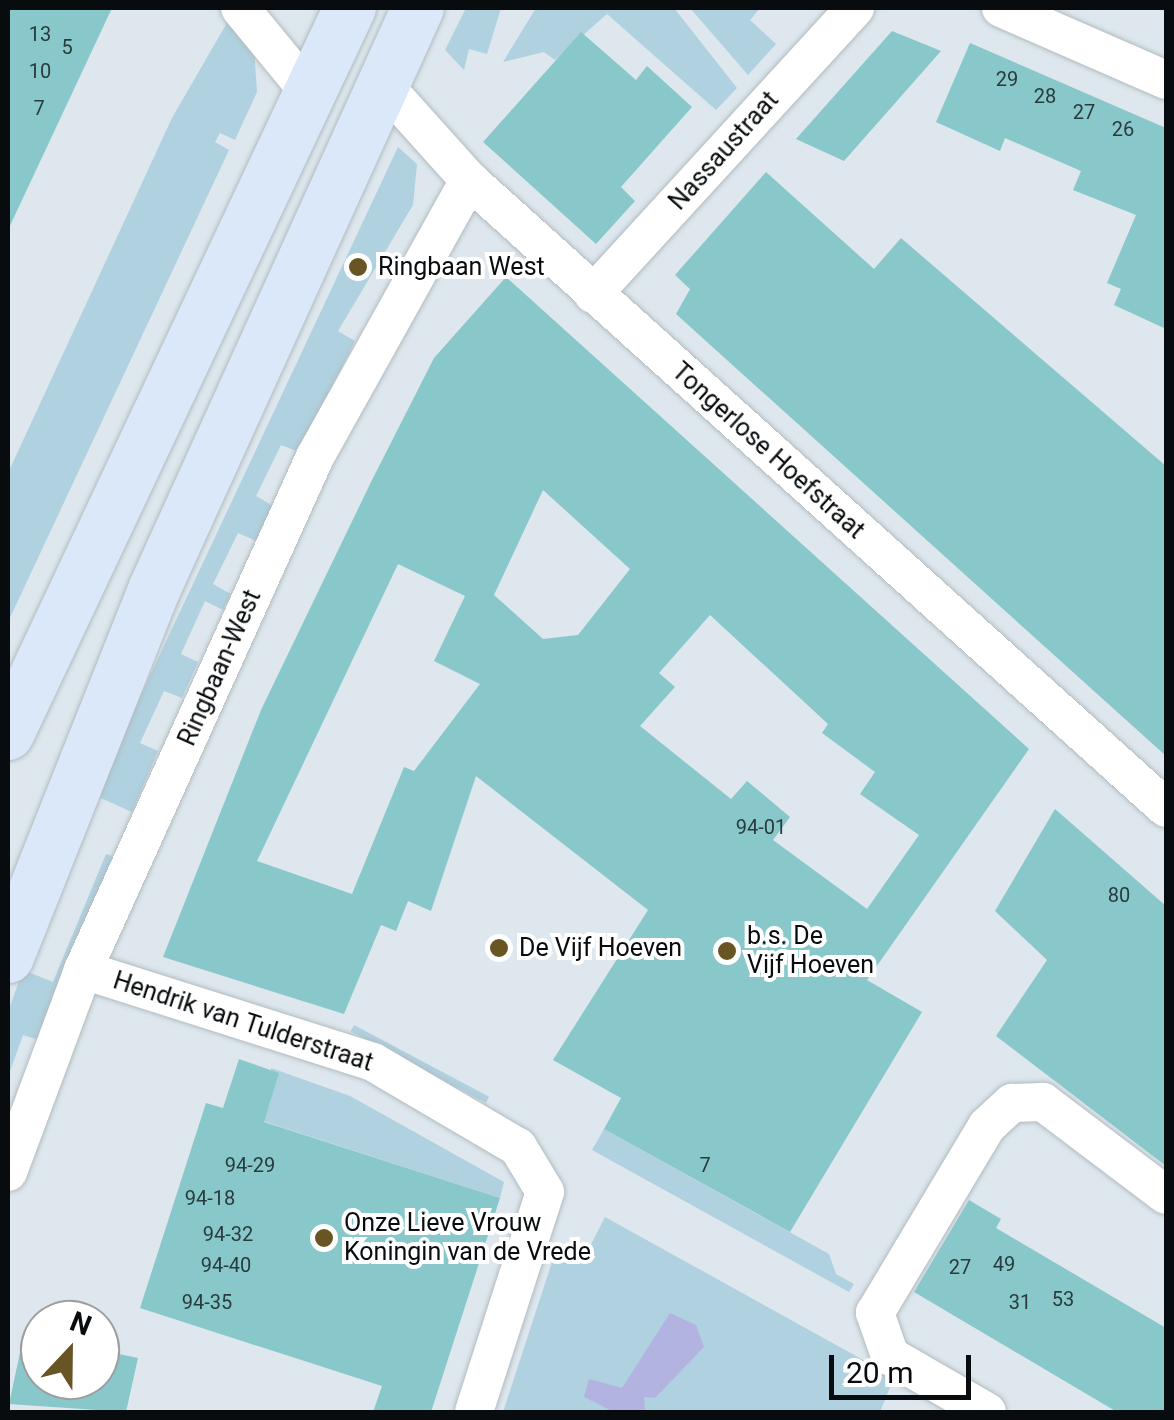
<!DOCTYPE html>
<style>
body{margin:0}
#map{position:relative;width:1174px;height:1420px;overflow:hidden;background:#dde7ed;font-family:Roboto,sans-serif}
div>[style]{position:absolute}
.green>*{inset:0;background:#b0d1df;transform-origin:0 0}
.water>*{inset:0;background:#b2b3e1}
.building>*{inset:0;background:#88c8cb}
.roads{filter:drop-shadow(0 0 2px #b1bbc0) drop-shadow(0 0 2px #b1bbc0)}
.street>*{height:38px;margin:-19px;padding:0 19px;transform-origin:19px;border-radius:19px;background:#fff}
.secondary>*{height:52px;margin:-26px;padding:0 26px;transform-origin:26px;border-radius:26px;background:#dae8fa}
.dots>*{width:28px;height:28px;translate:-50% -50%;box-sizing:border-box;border:5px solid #fff;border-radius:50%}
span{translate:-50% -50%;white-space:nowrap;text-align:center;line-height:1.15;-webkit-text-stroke:8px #fff;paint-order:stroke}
.number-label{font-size:20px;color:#293b3d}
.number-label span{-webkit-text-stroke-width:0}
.street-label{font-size:25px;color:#090c0e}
.poi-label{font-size:25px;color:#090c0e}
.left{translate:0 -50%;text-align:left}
.frame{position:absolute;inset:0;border:10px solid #090c0e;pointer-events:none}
.north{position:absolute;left:20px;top:1300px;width:100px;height:100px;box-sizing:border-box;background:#fff;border:2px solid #9d9e9f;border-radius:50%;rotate:22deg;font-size:28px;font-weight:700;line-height:40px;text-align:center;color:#090c0e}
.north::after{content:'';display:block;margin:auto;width:35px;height:45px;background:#695524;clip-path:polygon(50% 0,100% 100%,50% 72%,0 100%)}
.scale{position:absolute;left:829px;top:1355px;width:142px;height:45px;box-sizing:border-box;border:5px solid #090c0e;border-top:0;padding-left:12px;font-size:30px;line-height:35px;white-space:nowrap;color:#090c0e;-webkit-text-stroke:8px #fff;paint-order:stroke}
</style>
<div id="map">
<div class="green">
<div style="clip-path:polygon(466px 8px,501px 8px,487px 54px,469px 49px,464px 70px,445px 50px)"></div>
<div style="clip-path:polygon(536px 8px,674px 8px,737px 88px,716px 110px,607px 14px,555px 60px,544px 52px,503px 62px)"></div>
<div style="clip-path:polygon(690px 8px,760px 8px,750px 20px,776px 44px,748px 75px)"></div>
<div style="clip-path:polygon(228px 21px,254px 48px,257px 92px,235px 140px,220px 133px,215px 142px,229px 150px,8px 622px,8px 473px,172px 118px)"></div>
<div style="clip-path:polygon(398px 147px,417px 164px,413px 205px,338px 331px,355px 341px,299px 452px,281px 445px,256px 496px,273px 506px,256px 541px,238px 533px,213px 584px,231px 594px,223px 610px,205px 601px,181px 654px,198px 662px,182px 698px,164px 691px,140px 743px,158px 751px,132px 812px,94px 795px)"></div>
<div style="clip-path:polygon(106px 854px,114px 857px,42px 1041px,23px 1035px,8px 1077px,8px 1012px,23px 970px,53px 982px)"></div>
<div style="left:354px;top:1025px;width:153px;height:7px;rotate:28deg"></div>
<div style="clip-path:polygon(271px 1068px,350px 1096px,504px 1182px,500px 1198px,253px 1118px,270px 1104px)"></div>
<div style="clip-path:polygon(604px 1129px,829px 1254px,836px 1274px,854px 1284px,849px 1292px,592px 1150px)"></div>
<div style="clip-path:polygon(605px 1217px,894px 1377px,880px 1412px,503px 1412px,554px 1256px,547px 1243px,582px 1262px)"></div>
</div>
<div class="water">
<div style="clip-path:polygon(670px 1313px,696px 1325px,704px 1347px,655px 1398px,644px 1397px,645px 1412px,614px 1412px,584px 1397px,589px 1379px,622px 1388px)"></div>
</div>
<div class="building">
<div style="clip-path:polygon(8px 8px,112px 8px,8px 230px)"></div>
<div style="clip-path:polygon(892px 31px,941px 51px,844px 161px,796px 139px)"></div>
<div style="clip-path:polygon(581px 32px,636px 80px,647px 66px,692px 107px,621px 187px,635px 201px,596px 244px,483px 142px)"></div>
<div style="clip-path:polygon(970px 43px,1166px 128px,1166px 329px,1114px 305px,1121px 289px,1107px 283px,1136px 215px,1073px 190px,1081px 171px,1005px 138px,1000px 151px,936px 122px)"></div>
<div style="clip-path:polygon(766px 172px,874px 269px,901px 238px,1166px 466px,1166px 756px,676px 314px,690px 289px,675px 275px)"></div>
<div style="clip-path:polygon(evenodd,506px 277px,1029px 749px,867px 980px,922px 1012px,790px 1232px,604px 1129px,621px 1098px,553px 1060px,648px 910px,476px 776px,431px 911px,408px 901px,396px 931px,381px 925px,344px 1014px,163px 957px,261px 710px,371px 482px,434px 358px,506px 277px,543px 490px,630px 569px,578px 635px,543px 639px,494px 595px,543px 490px,506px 277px,398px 564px,465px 596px,434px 661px,480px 684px,414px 771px,404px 767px,352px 894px,257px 861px,398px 564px,506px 277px,710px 615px,828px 724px,822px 733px,875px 772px,860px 794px,919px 835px,867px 909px,773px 840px,790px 817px,747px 781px,731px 799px,640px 726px,675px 687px,659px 673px,710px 615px)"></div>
<div style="clip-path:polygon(1055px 809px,1166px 906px,1166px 1166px,996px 1036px,1047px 960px,995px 911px)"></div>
<div style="clip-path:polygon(239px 1059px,279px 1073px,264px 1122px,500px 1198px,431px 1412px,373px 1412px,382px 1386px,140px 1308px,206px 1103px,223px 1108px)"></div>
<div style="clip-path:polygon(969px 1200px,1001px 1219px,996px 1228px,1166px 1328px,1166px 1412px,1117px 1412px,914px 1292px)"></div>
<div style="clip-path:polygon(24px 1334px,40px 1337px,40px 1380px,100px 1380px,100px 1350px,138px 1358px,126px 1412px,9px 1404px)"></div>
</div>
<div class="roads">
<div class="street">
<div style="left:240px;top:8px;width:109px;rotate:50.6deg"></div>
<div style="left:1001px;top:8px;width:180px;rotate:23.6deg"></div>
<div style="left:381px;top:82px;width:132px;rotate:48.1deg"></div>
<div style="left:469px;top:180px;width:938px;rotate:42.02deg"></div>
<div style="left:593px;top:294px;width:388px;rotate:-47.5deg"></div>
<div style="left:83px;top:970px;width:304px;rotate:17.6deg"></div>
<div style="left:373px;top:1062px;width:168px;rotate:30.4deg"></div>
<div style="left:518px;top:1147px;width:52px;rotate:59deg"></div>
<div style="left:545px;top:1192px;width:231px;rotate:107.9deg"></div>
<div style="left:8px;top:1172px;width:215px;rotate:-69.6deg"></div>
<div style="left:83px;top:970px;width:563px;rotate:-65.67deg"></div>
<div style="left:315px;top:457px;width:317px;rotate:-60.9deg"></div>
<div style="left:987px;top:1412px;width:112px;rotate:-150deg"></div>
<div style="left:890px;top:1356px;width:46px;rotate:-109.2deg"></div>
<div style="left:875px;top:1313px;width:218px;rotate:-59.1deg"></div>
<div style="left:987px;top:1126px;width:34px;rotate:-43deg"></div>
<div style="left:1012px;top:1103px;width:31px;rotate:-2deg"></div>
<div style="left:1043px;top:1102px;width:154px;rotate:37.1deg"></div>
</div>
<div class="secondary">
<div style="left:8px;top:734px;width:803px;rotate:-64.78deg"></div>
<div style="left:8px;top:957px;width:395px;rotate:-68.3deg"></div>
<div style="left:154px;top:590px;width:639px;rotate:-65.6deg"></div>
</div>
</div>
<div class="dots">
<div style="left:358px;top:267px;background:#695524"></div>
<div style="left:499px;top:948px;background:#695524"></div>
<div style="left:727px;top:951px;background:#695524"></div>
<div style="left:324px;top:1238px;background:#695524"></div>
</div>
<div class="number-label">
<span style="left:40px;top:34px">13</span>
<span style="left:67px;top:47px">5</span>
<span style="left:40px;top:71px">10</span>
<span style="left:1007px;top:79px">29</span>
<span style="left:1045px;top:96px">28</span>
<span style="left:39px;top:108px">7</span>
<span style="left:1084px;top:112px">27</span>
<span style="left:1123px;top:129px">26</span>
<span style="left:761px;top:827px">94-01</span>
<span style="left:1119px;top:895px">80</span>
<span style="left:250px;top:1165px">94-29</span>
<span style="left:705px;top:1165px">7</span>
<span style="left:210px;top:1198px">94-18</span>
<span style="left:228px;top:1234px">94-32</span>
<span style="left:1004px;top:1264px">49</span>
<span style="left:226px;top:1265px">94-40</span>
<span style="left:960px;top:1267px">27</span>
<span style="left:1063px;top:1299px">53</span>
<span style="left:207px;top:1302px">94-35</span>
<span style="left:1020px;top:1302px">31</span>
</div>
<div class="street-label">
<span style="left:724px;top:151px;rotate:-48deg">Nassaustraat</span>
<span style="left:768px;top:451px;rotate:42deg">Tongerlose Hoefstraat</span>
<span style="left:220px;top:668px;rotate:-66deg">Ringbaan-West</span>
<span style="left:243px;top:1022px;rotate:18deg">Hendrik van Tulderstraat</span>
</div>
<div class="poi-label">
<span class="left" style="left:378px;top:267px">Ringbaan West</span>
<span class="left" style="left:747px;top:951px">b.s. De<br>Vijf Hoeven</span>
<span class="left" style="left:519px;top:948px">De Vijf Hoeven</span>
<span class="left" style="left:344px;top:1238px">Onze Lieve Vrouw<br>Koningin van de Vrede</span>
</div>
<div class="frame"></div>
<div class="north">N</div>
<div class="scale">20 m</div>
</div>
